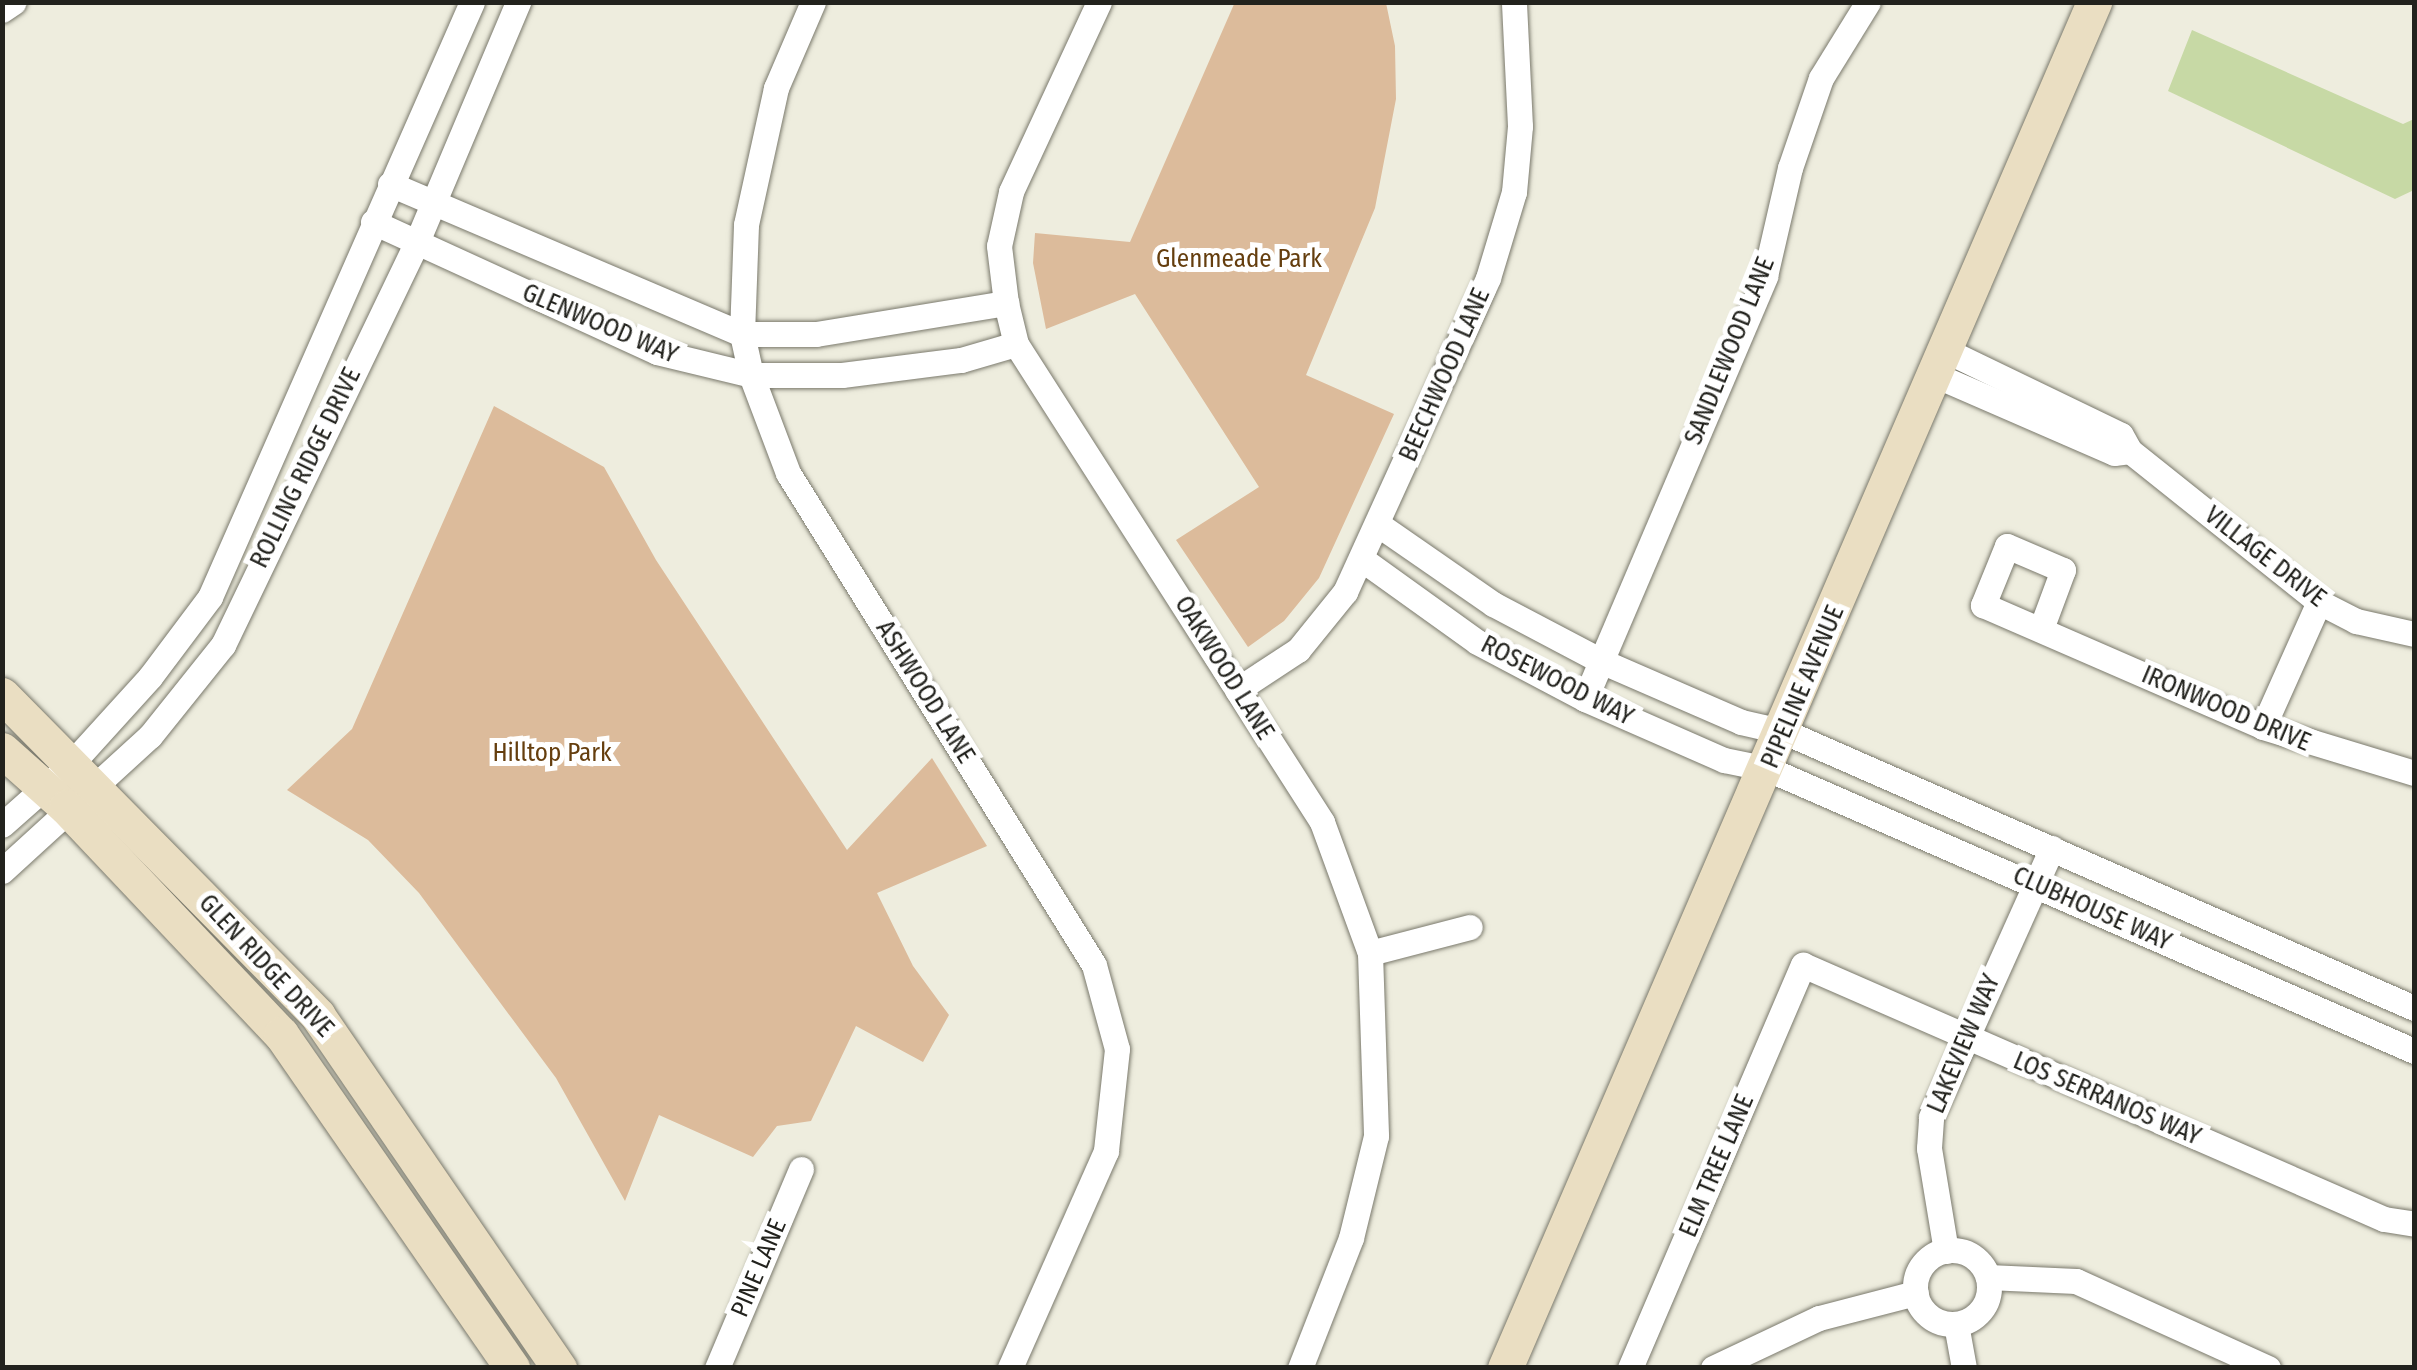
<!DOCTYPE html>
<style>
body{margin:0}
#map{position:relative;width:2417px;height:1370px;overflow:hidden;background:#eeedde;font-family:"Fira Sans Condensed",sans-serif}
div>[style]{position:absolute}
.green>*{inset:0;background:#dcbb9b}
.building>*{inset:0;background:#c7d9a5}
.roads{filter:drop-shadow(0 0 2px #7a796c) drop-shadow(0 0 2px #7a796c)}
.street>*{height:25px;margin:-12.5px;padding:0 12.5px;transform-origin:12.5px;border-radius:12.5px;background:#fff}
.street>.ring{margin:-12.5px;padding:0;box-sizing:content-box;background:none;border:25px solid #fff;border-radius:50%}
.secondary>*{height:35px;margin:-17.5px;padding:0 17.5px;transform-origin:17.5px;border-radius:17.5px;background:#eadec2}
span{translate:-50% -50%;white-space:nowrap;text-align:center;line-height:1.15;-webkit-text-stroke:10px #fff;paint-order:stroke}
.park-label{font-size:25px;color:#653e0e}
.street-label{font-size:25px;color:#22221d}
.frame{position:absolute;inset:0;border:5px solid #22221d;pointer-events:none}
</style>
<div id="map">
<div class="green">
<div style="clip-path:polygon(1235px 2px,1386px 3px,1395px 46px,1396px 99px,1375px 208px,1306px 375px,1394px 414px,1319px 578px,1284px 621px,1248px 647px,1176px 540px,1259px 487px,1135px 294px,1046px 329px,1033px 263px,1035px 233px,1130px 242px)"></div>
<div style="clip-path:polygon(494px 406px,604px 467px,656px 560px,847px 850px,932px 758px,987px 846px,877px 893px,913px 966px,949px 1015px,923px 1062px,856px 1026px,811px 1121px,777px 1126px,753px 1157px,659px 1115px,625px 1201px,556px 1078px,419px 893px,368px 840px,287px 790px,352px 729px)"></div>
</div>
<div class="building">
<div style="clip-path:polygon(2192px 30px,2403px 124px,2414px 119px,2414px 190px,2395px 199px,2168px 91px)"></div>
</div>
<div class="roads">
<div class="street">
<div style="left:813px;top:2px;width:94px;rotate:113.3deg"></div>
<div style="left:776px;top:88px;width:140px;rotate:102.4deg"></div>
<div style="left:746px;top:225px;width:109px;rotate:92.1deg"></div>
<div style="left:742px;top:334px;width:42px;rotate:77.6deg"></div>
<div style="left:751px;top:375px;width:105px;rotate:69.3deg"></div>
<div style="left:788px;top:473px;width:579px;rotate:58.12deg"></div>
<div style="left:1094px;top:965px;width:87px;rotate:74.7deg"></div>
<div style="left:1117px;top:1049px;width:103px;rotate:96.2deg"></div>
<div style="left:1106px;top:1151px;width:237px;rotate:113.9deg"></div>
<div style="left:1099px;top:2px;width:209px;rotate:114.9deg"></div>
<div style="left:1011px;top:192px;width:55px;rotate:102.5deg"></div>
<div style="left:999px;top:246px;width:57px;rotate:83deg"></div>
<div style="left:1006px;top:303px;width:42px;rotate:76.3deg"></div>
<div style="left:1016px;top:344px;width:568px;rotate:57.37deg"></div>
<div style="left:1322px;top:822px;width:140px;rotate:69.9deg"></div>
<div style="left:1370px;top:953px;width:183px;rotate:88.1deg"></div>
<div style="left:1376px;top:1136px;width:105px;rotate:103.8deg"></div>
<div style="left:1351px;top:1238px;width:140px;rotate:111.4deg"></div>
<div style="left:2px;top:10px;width:14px;rotate:-34deg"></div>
<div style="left:390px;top:184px;width:383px;rotate:23.1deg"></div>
<div style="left:742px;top:334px;width:74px"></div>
<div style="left:816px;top:334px;width:193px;rotate:-9.3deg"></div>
<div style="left:373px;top:222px;width:312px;rotate:24.6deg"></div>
<div style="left:657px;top:352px;width:97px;rotate:13.7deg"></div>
<div style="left:751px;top:375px;width:91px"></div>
<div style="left:842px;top:375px;width:120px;rotate:-7.2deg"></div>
<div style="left:961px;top:360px;width:57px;rotate:-16.2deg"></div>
<div style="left:1945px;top:350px;width:195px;rotate:25.8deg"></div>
<div style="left:2121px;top:435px;width:18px;rotate:61deg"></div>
<div style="left:2130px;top:451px;width:242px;rotate:38.6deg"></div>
<div style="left:2319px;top:602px;width:42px;rotate:27.2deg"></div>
<div style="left:2356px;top:621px;width:59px;rotate:12.6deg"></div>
<div style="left:1935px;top:375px;width:195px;rotate:23.5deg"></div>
<div style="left:2114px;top:453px;width:16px;rotate:-7deg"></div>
<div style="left:1379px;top:525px;width:139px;rotate:34.7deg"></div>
<div style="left:1493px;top:604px;width:122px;rotate:27.8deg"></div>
<div style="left:1601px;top:661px;width:153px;rotate:23.5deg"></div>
<div style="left:1741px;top:722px;width:45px;rotate:12.8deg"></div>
<div style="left:1785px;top:732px;width:687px;rotate:23.69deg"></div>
<div style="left:1363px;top:560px;width:140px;rotate:35.7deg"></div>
<div style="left:1477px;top:642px;width:122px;rotate:27.8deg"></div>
<div style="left:1585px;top:699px;width:152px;rotate:23.7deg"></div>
<div style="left:1724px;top:760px;width:45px;rotate:11.6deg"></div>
<div style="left:1768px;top:769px;width:705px;rotate:23.58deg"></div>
<div style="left:2041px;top:629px;width:63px;rotate:-69.6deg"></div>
<div style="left:2063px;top:570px;width:61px;rotate:-156.8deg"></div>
<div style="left:2007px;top:546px;width:64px;rotate:112.1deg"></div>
<div style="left:1983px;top:605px;width:305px;rotate:23.5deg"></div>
<div style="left:2263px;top:727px;width:158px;rotate:16.9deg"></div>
<div style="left:1237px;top:690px;width:73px;rotate:-33.3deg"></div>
<div style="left:1298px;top:650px;width:75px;rotate:-51deg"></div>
<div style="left:1345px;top:592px;width:345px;rotate:-65.5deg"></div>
<div style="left:1488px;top:278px;width:90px;rotate:-73.2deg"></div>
<div style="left:1514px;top:192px;width:66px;rotate:-84.8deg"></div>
<div style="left:1520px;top:126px;width:124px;rotate:-92.8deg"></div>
<div style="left:1585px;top:699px;width:460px;rotate:-66.9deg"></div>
<div style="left:1765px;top:276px;width:111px;rotate:-77deg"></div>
<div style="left:1790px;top:168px;width:95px;rotate:-71deg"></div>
<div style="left:1821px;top:78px;width:89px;rotate:-58.3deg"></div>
<div style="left:2263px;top:727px;width:137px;rotate:-65.9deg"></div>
<div style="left:2px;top:825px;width:94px;rotate:-41.5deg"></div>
<div style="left:72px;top:763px;width:116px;rotate:-47.8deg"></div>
<div style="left:150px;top:677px;width:100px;rotate:-53.1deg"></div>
<div style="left:210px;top:597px;width:650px;rotate:-66.23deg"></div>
<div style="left:2px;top:871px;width:200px;rotate:-42.4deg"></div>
<div style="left:150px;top:736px;width:117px;rotate:-51.3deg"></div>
<div style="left:223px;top:645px;width:445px;rotate:-64.3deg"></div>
<div style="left:416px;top:244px;width:263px;rotate:-67.1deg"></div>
<div style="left:1370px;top:953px;width:103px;rotate:-14.6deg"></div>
<div class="ring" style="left:1915px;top:1250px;width:49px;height:49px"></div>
<div style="left:1946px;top:1251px;width:104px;rotate:-99.4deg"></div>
<div style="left:1929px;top:1148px;width:31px;rotate:-86deg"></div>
<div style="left:1931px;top:1117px;width:295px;rotate:-65.8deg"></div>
<div style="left:1988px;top:1277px;width:88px;rotate:2.6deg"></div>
<div style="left:2076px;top:1281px;width:211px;rotate:24.4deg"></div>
<div style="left:1956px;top:1324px;width:45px;rotate:79.7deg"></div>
<div style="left:717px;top:1368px;width:216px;rotate:-67.1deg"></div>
<div style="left:1630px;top:1368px;width:439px;rotate:-66.8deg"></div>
<div style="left:1803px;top:965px;width:634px;rotate:23.61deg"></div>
<div style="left:2384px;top:1219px;width:30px;rotate:9deg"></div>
<div style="left:1713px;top:1368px;width:117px;rotate:-25.3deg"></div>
<div style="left:1819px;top:1318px;width:100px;rotate:-14.5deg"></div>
</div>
<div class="secondary">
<div style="left:2px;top:695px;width:450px;rotate:45.4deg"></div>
<div style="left:318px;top:1016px;width:427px;rotate:55.6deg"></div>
<div style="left:2px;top:750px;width:86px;rotate:41.7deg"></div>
<div style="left:66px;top:807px;width:313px;rotate:46.6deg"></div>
<div style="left:281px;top:1034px;width:406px;rotate:55.3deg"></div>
<div style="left:1505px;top:1368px;width:1488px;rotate:-66.67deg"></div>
</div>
</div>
<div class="park-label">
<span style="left:1239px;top:259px">Glenmeade Park</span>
<span style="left:552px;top:753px">Hilltop Park</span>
</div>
<div class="street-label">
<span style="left:600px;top:324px;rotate:23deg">GLENWOOD WAY</span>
<span style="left:1730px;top:351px;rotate:-68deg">SANDLEWOOD LANE</span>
<span style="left:1445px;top:375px;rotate:-66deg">BEECHWOOD LANE</span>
<span style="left:306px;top:468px;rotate:-64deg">ROLLING RIDGE DRIVE</span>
<span style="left:2265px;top:557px;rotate:38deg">VILLAGE DRIVE</span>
<span style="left:1224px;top:668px;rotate:58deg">OAKWOOD LANE</span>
<span style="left:1557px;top:681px;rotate:27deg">ROSEWOOD WAY</span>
<span style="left:1803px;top:687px;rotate:-67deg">PIPELINE AVENUE</span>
<span style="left:925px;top:692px;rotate:58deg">ASHWOOD LANE</span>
<span style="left:2226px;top:709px;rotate:23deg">IRONWOOD DRIVE</span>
<span style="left:2092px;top:909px;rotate:24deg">CLUBHOUSE WAY</span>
<span style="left:266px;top:966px;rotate:47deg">GLEN RIDGE DRIVE</span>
<span style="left:1964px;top:1044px;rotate:-67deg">LAKEVIEW WAY</span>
<span style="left:2107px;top:1099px;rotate:23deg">LOS SERRANOS WAY</span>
<span style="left:1717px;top:1166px;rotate:-67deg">ELM TREE LANE</span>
<span style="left:759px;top:1268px;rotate:-67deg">PINE LANE</span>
</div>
<div class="frame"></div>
</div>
